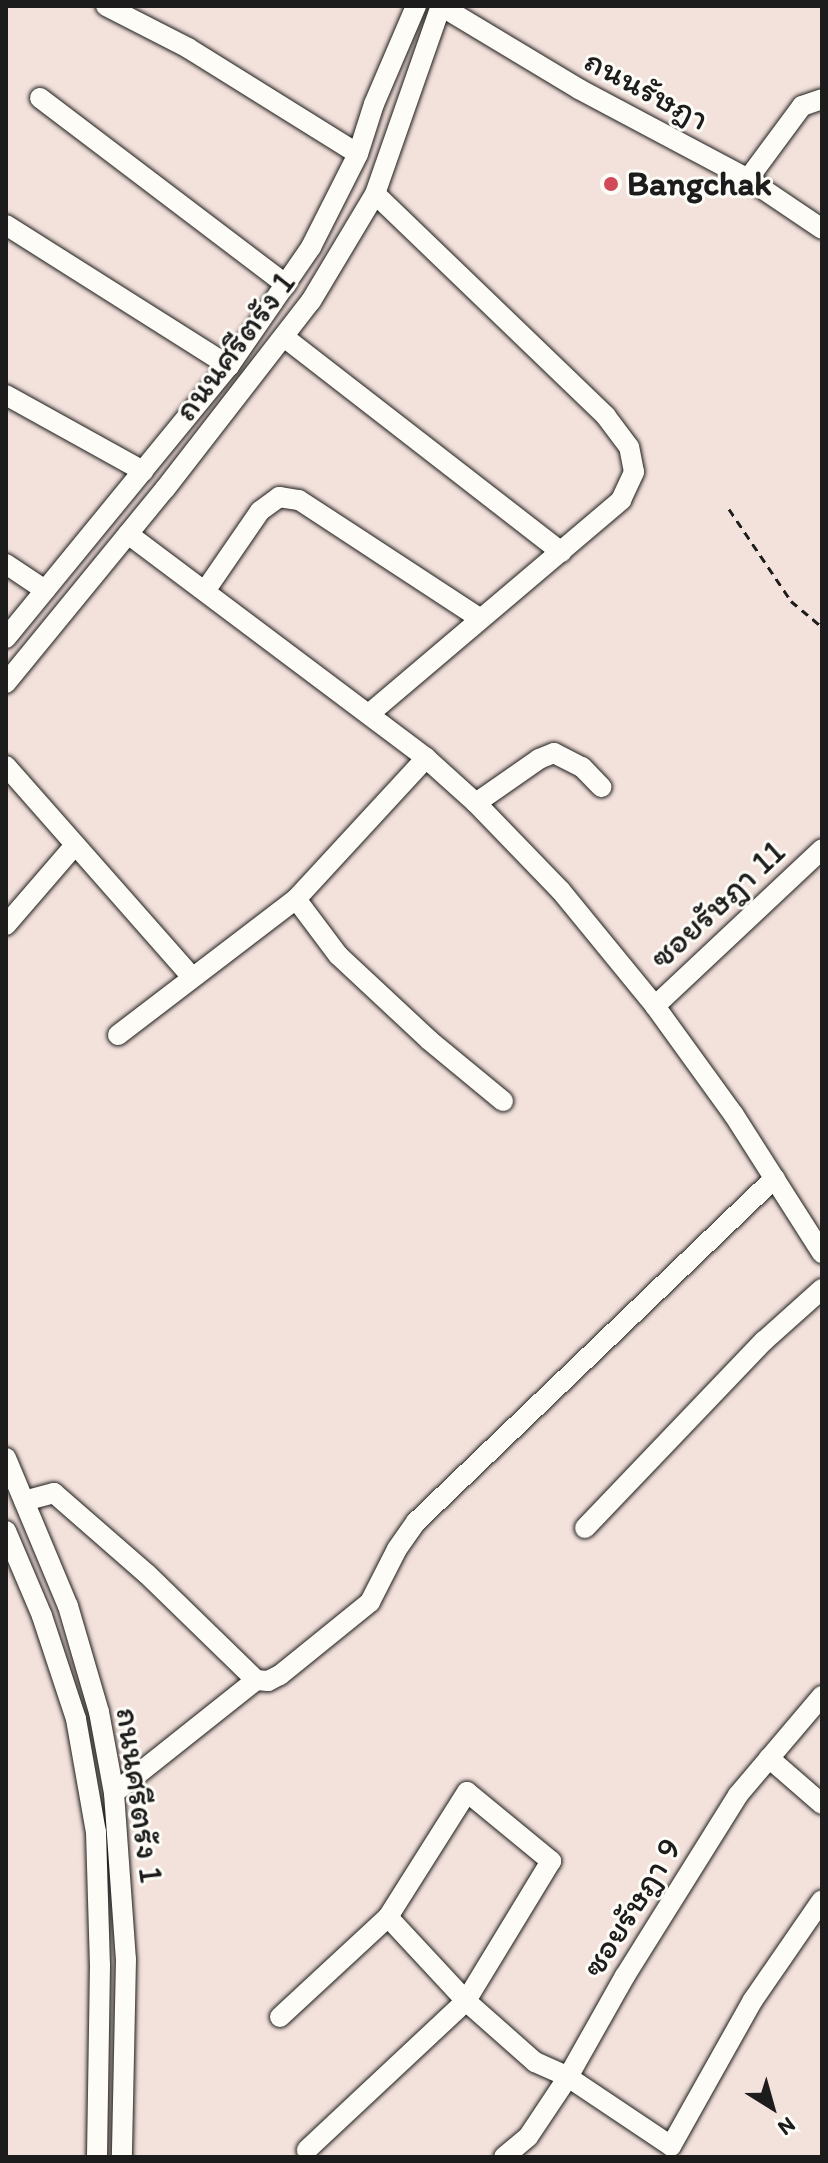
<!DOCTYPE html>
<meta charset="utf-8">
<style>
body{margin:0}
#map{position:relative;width:828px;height:2163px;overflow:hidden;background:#f3e1db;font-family:Itim,"Playpen Sans Thai",sans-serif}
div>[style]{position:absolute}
.path>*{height:3px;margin-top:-1.5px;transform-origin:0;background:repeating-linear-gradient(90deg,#1c1c1c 0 8px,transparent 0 14px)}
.roads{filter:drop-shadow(0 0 2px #1c1c1c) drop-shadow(0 0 2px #1c1c1c)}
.minor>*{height:20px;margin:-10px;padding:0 10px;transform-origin:10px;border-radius:10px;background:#fdfcf7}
.dots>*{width:22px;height:22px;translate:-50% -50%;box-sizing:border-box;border:4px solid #fdfcf7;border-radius:50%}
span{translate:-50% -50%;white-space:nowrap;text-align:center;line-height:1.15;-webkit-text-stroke:6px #fdfcf7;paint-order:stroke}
.street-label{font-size:34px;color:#1c1c1c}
.poi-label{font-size:34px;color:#1c1c1c;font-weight:700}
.left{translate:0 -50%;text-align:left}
.frame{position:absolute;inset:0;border:8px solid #1c1c1c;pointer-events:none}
.north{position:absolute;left:732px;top:2067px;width:80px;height:80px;-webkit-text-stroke:6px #fdfcf7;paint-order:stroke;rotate:143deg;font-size:22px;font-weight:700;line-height:32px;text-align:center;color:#1c1c1c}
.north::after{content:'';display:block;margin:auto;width:28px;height:36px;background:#1c1c1c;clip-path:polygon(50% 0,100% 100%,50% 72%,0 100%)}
</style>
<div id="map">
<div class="path">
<div style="left:729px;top:509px;width:111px;rotate:56deg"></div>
<div style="left:791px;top:601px;width:40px;rotate:40deg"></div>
</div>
<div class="roads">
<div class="minor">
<div style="left:106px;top:6px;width:92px;rotate:27.1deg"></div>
<div style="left:188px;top:48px;width:200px;rotate:31.9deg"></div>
<div style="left:441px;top:6px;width:161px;rotate:31deg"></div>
<div style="left:579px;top:89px;width:191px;rotate:28deg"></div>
<div style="left:748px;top:179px;width:89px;rotate:34deg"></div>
<div style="left:40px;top:98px;width:309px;rotate:37.2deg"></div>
<div style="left:748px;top:179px;width:91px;rotate:-53.5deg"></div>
<div style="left:802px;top:106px;width:21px;rotate:-19deg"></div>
<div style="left:6px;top:225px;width:264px;rotate:32.3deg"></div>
<div style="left:284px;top:337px;width:351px;rotate:37.8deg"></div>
<div style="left:6px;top:395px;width:157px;rotate:29deg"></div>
<div style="left:128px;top:534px;width:373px;rotate:36.9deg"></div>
<div style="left:426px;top:758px;width:67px;rotate:42deg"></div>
<div style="left:476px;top:803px;width:122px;rotate:46deg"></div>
<div style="left:561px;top:891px;width:149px;rotate:50.7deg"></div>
<div style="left:655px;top:1006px;width:135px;rotate:54.1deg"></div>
<div style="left:734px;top:1115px;width:164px;rotate:57.5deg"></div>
<div style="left:6px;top:564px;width:47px;rotate:33.7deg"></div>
<div style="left:205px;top:591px;width:97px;rotate:-55.5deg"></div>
<div style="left:260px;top:511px;width:24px;rotate:-36deg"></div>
<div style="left:279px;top:497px;width:20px;rotate:9deg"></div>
<div style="left:299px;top:500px;width:217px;rotate:33.2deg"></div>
<div style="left:6px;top:638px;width:352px;rotate:-50.7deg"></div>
<div style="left:229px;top:366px;width:145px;rotate:-55.4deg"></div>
<div style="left:311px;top:247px;width:104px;rotate:-63.2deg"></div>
<div style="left:358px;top:154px;width:52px;rotate:-72.3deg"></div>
<div style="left:374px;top:104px;width:107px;rotate:-66.8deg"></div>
<div style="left:6px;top:683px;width:251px;rotate:-50.7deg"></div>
<div style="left:165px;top:489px;width:238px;rotate:-52.2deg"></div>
<div style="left:311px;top:301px;width:125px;rotate:-59.1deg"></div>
<div style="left:375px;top:194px;width:199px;rotate:-70.7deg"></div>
<div style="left:369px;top:714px;width:331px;rotate:-40.3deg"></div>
<div style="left:621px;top:500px;width:31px;rotate:-65deg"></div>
<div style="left:634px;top:472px;width:25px;rotate:-101deg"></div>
<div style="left:629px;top:447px;width:39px;rotate:-127deg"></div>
<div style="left:606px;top:416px;width:320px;rotate:-136.1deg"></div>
<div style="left:6px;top:766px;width:280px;rotate:48.6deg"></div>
<div style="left:476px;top:803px;width:77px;rotate:-34.9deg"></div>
<div style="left:539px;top:759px;width:16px;rotate:-22deg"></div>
<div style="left:554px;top:753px;width:31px;rotate:27deg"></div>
<div style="left:582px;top:767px;width:28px;rotate:46deg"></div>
<div style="left:296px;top:899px;width:70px;rotate:53.1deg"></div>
<div style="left:338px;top:955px;width:125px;rotate:43deg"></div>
<div style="left:429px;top:1040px;width:96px;rotate:39.5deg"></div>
<div style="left:6px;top:925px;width:106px;rotate:-49.2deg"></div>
<div style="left:655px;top:1006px;width:229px;rotate:-43.2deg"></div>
<div style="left:118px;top:1035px;width:224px;rotate:-37.4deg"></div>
<div style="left:296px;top:899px;width:192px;rotate:-47.3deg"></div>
<div style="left:6px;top:1458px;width:160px;rotate:67.3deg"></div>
<div style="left:68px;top:1606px;width:110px;rotate:73.7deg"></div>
<div style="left:99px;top:1712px;width:82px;rotate:79.5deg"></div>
<div style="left:114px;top:1793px;width:166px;rotate:85.9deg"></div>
<div style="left:126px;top:1959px;width:198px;rotate:91.2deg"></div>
<div style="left:24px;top:1501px;width:31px;rotate:-15deg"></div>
<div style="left:54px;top:1493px;width:123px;rotate:41.1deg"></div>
<div style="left:147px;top:1574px;width:152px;rotate:44.2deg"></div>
<div style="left:585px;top:1528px;width:259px;rotate:-46.3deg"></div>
<div style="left:764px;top:1341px;width:78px;rotate:-41.9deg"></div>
<div style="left:6px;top:1531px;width:92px;rotate:67deg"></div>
<div style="left:42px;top:1616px;width:108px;rotate:71.7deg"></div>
<div style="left:76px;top:1719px;width:115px;rotate:80deg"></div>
<div style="left:96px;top:1832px;width:133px;rotate:88.3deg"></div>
<div style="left:100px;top:1965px;width:192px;rotate:90.9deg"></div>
<div style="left:769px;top:1758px;width:70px;rotate:41deg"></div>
<div style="left:114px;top:1793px;width:181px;rotate:-38.5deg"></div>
<div style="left:256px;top:1680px;width:12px;rotate:5deg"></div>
<div style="left:268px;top:1681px;width:13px;rotate:-27deg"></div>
<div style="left:280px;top:1675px;width:116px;rotate:-39deg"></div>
<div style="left:370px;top:1602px;width:59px;rotate:-63deg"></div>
<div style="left:397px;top:1549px;width:33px;rotate:-55deg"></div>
<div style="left:416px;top:1522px;width:497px;rotate:-43.8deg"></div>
<div style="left:388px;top:1917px;width:115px;rotate:47.1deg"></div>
<div style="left:466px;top:2001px;width:92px;rotate:41.5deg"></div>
<div style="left:535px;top:2062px;width:36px;rotate:24deg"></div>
<div style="left:568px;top:2077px;width:124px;rotate:33.8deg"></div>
<div style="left:671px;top:2146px;width:167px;rotate:-60.7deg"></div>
<div style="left:753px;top:2000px;width:121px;rotate:-55.4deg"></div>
<div style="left:280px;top:2017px;width:147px;rotate:-42.8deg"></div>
<div style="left:388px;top:1917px;width:148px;rotate:-57.7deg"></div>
<div style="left:467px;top:1792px;width:109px;rotate:39.4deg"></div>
<div style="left:551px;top:1861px;width:164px;rotate:121.3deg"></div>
<div style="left:466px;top:2001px;width:218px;rotate:136.9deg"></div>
<div style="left:504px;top:2157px;width:31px;rotate:-40deg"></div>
<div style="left:528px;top:2137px;width:72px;rotate:-56.3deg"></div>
<div style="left:568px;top:2077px;width:116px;rotate:-60.6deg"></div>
<div style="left:625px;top:1976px;width:213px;rotate:-58deg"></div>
<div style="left:738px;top:1795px;width:130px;rotate:-49.7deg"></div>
</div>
</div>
<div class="dots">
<div style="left:611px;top:184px;background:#d1495b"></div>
</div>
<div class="street-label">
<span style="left:647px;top:89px;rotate:28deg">ถนนรัษฎา</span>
<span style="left:234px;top:346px;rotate:-53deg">ถนนศรีตรัง 1</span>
<span style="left:717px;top:904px;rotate:-43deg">ซอยรัษฎา 11</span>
<span style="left:140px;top:1795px;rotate:82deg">ถนนศรีตรัง 1</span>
<span style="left:631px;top:1907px;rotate:-58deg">ซอยรัษฎา 9</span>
</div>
<div class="poi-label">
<span class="left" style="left:627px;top:184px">Bangchak</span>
</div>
<div class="frame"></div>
<div class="north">N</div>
</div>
